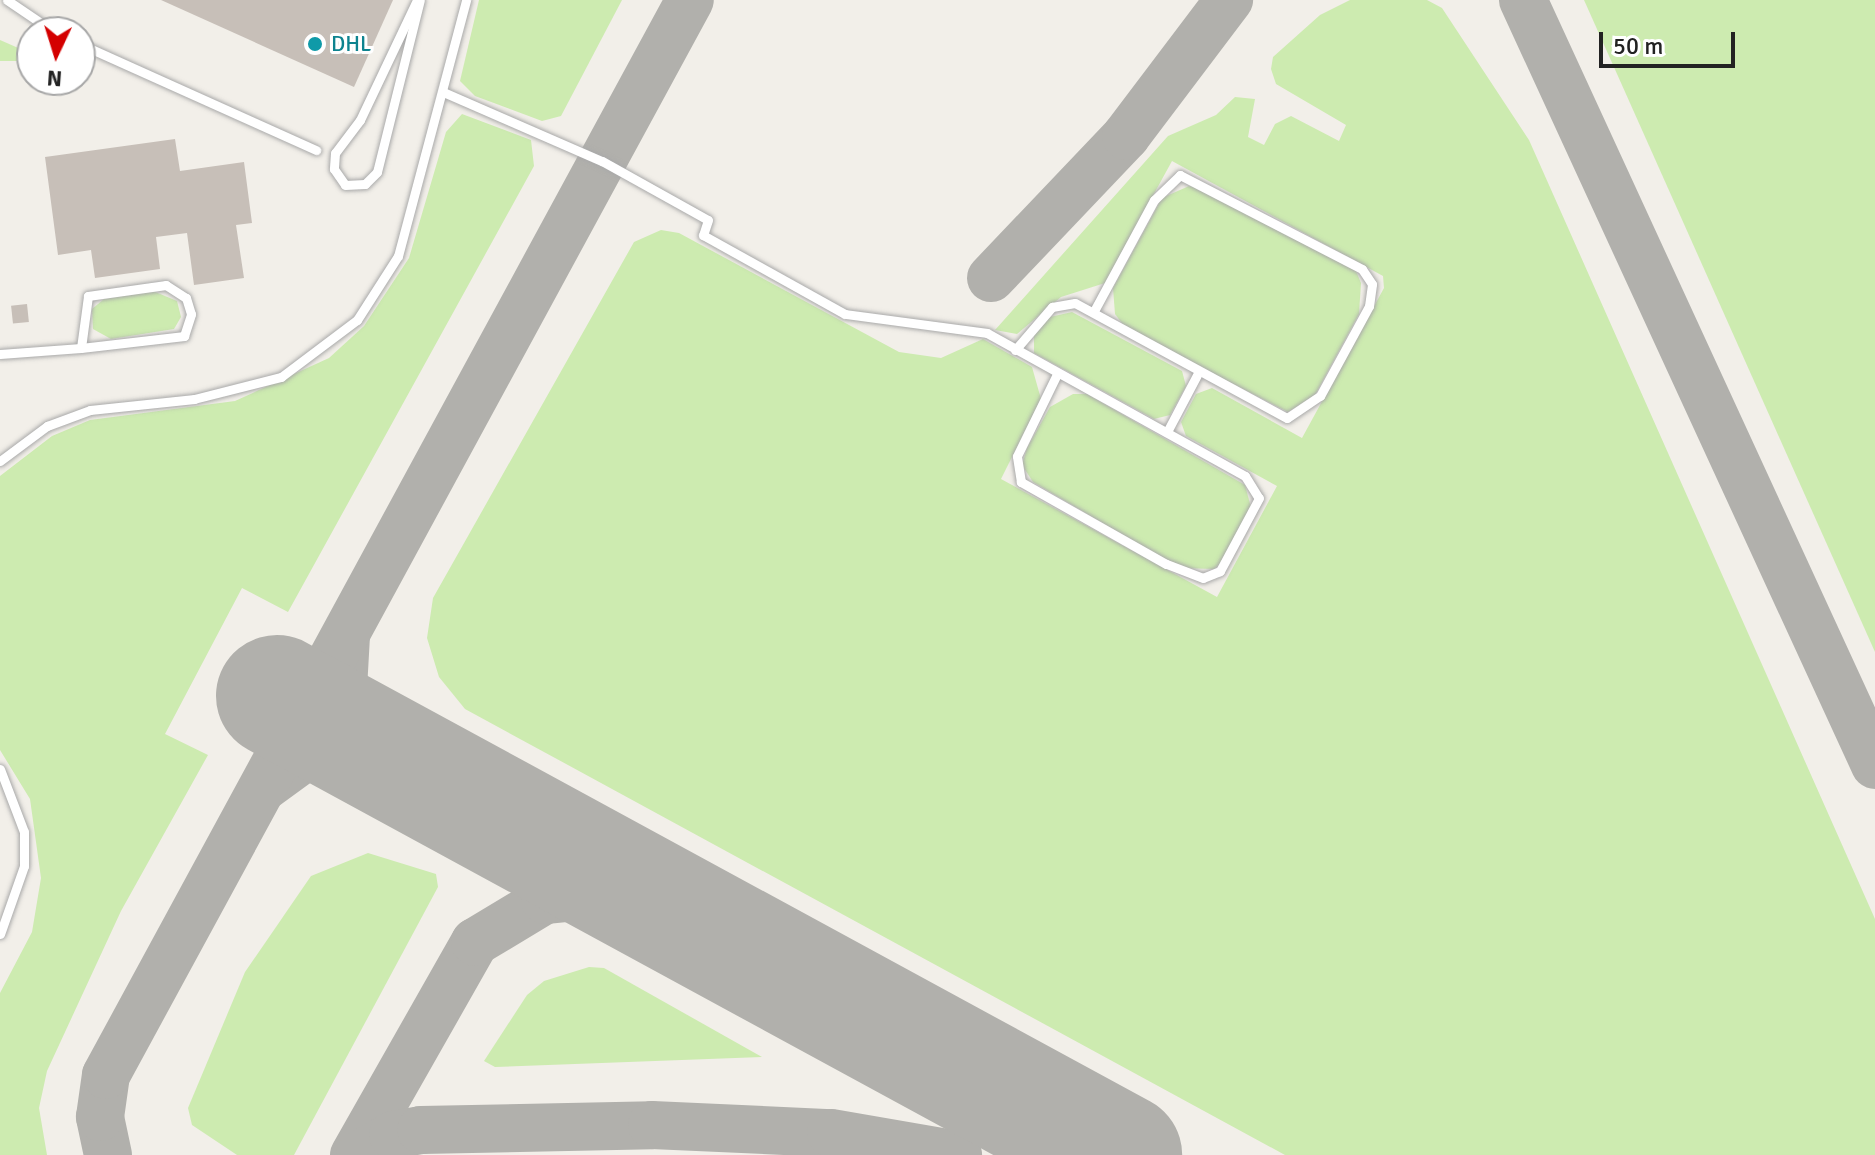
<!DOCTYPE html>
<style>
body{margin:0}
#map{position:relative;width:1875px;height:1155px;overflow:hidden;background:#f2efe9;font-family:Signika,sans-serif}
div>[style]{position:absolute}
.grass>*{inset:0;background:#cdebb0}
.taxiway>*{height:48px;margin:-24px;padding:0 24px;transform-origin:24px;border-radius:24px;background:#b1b0ac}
.runway>*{height:122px;margin:-61px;padding:0 61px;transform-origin:61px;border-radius:61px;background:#b1b0ac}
.building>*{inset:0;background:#c7bfb8;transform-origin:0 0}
.roads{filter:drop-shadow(0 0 2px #a9a9a9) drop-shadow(0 0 2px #a9a9a9)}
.lane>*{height:9px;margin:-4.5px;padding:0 4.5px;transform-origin:4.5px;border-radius:4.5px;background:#fff}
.dots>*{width:22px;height:22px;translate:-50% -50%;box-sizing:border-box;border:4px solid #fff;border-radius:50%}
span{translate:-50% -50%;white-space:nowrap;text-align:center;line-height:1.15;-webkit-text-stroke:6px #fff;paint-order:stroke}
.culture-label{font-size:22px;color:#0d838f}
.left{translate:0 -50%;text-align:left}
.north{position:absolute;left:16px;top:16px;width:80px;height:80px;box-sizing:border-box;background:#fff;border:2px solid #a7a7a7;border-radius:50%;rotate:184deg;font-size:22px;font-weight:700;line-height:32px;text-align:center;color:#222}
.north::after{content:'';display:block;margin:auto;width:28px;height:36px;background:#d40000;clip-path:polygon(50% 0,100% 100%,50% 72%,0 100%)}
.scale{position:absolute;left:1599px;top:32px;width:136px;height:36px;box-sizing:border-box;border:4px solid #222;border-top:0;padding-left:10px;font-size:24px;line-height:28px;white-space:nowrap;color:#222;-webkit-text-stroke:6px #fff;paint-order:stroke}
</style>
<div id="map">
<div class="grass">
<div style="clip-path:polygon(479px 0,622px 0,561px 116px,542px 121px,475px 96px,460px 81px)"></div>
<div style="clip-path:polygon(1350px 0,1427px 0,1442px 8px,1529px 140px,1875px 919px,1875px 1155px,1285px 1155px,465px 709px,439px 677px,427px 638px,433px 598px,634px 242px,661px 230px,679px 233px,899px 352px,941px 358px,983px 339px,1032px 367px,1041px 399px,1001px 479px,1217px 597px,1277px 486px,1186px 436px,1181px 422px,1196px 394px,1212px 388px,1302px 438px,1384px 288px,1383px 276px,1172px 161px,1105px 283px,1061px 297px,1017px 334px,995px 330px,1168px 136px,1216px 115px,1235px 97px,1255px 99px,1248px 137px,1264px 145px,1275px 124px,1291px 116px,1339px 141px,1346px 125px,1276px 84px,1271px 69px,1273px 57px,1320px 15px)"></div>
<div style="clip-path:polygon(1584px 0,1875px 0,1875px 652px)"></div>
<div style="clip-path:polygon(0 40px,32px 54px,32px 61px,0 61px)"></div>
<div style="clip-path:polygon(462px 114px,531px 140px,534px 166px,288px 612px,242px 588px,165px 734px,208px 755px,121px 911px,47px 1071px,39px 1108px,47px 1155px,0 1155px,0 993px,32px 932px,41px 878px,30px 799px,0 750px,0 476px,52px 436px,90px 420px,235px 401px,329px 358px,364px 326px,409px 258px,446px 132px)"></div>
<div style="clip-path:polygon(1189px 186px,1213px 192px,1356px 271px,1361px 283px,1359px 314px,1315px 395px,1288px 412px,1127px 330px,1115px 314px,1113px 288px,1162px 198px)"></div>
<div style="clip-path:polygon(153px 291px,177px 301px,181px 317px,174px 329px,111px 339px,93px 329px,92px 309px,104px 299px)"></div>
<div style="clip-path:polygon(1072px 312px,1182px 371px,1186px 386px,1170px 415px,1154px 419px,1034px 353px,1034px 334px,1050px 317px)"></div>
<div style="clip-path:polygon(1073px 394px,1087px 394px,1245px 485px,1252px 511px,1231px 554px,1214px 569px,1179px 568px,1033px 482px,1022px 465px,1027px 448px,1050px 407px)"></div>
<div style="clip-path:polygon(368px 853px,436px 874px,438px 887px,294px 1155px,237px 1155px,192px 1125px,188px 1108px,245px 972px,311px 876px)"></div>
<div style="clip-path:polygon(589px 967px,604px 968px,762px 1057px,495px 1067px,484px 1061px,527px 995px,544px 981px)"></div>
</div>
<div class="taxiway">
<div style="left:1523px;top:0;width:842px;rotate:65.29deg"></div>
<div style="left:991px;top:278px;width:196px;rotate:-46.4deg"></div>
<div style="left:1126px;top:136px;width:171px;rotate:-52.9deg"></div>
<div style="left:264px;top:787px;width:59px;rotate:-36.1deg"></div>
<div style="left:312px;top:752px;width:74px;rotate:1.5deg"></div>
<div style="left:386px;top:754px;width:78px;rotate:-123.5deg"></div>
<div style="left:343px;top:689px;width:53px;rotate:-86.8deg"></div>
<div style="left:108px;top:1155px;width:39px;rotate:-102deg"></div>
<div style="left:100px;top:1117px;width:42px;rotate:-81.9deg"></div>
<div style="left:106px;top:1075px;width:1223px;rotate:-61.49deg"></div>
<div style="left:354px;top:1155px;width:245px;rotate:-60.4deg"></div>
<div style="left:475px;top:942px;width:82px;rotate:-31deg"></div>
<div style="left:545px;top:900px;width:70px;rotate:-5.7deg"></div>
<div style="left:615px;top:893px;width:40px;rotate:10deg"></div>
<div style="left:360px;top:1155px;width:39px;rotate:-31deg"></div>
<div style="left:393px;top:1135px;width:28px;rotate:-10deg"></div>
<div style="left:421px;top:1130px;width:231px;rotate:-1.2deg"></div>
<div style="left:652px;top:1125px;width:179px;rotate:2.6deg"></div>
<div style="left:831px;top:1133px;width:129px;rotate:9.8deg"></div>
</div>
<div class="runway">
<div style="left:277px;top:696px;width:961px;rotate:28.54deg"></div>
</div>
<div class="building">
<div style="clip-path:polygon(161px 0,393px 0,354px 87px)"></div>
<div style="clip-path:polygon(175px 139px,180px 171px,244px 162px,252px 223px,236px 225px,244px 278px,194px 285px,187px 233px,156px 237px,160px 269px,95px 278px,91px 250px,58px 255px,45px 157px)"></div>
<div style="left:27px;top:304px;width:18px;height:16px;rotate:84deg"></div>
</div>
<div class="roads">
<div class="lane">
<div style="left:7px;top:0;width:57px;rotate:34.2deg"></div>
<div style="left:417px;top:0;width:133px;rotate:115.4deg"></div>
<div style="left:360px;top:120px;width:41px;rotate:127.1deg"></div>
<div style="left:335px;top:153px;width:16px;rotate:94deg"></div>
<div style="left:334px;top:169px;width:19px;rotate:55deg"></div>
<div style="left:345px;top:185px;width:20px;rotate:-3deg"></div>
<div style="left:365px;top:184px;width:17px;rotate:-45deg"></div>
<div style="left:377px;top:172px;width:177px;rotate:-76deg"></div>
<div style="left:80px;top:44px;width:259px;rotate:24.2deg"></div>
<div style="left:443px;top:92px;width:173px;rotate:23.5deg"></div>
<div style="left:602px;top:161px;width:121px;rotate:29.1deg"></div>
<div style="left:708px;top:220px;width:16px;rotate:108deg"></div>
<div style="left:703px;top:235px;width:162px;rotate:29.1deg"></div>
<div style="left:845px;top:314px;width:143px;rotate:7.6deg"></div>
<div style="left:987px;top:333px;width:295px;rotate:29deg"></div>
<div style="left:1245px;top:476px;width:26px;rotate:58deg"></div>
<div style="left:1259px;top:498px;width:83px;rotate:118.1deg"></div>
<div style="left:1220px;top:571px;width:18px;rotate:158deg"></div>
<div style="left:1203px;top:578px;width:40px;rotate:-159deg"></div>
<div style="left:1166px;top:564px;width:167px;rotate:-150.5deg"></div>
<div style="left:1021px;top:482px;width:26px;rotate:-99deg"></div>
<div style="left:1017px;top:456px;width:91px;rotate:-64deg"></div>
<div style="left:1015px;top:350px;width:57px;rotate:-49.3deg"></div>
<div style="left:1052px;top:307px;width:23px;rotate:-10deg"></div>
<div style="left:1075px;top:303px;width:241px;rotate:28.5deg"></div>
<div style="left:1287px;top:418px;width:40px;rotate:-34deg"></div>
<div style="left:1320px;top:396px;width:102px;rotate:-61.4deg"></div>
<div style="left:1369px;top:306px;width:22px;rotate:-82deg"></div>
<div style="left:1372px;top:284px;width:18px;rotate:-124deg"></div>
<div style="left:1362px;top:269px;width:205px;rotate:-152.7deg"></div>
<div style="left:1180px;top:175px;width:36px;rotate:136deg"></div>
<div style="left:1154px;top:200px;width:126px;rotate:118.4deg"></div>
<div style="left:0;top:354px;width:81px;rotate:-4.2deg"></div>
<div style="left:81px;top:348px;width:104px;rotate:-6.6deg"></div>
<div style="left:184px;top:336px;width:23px;rotate:-72deg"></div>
<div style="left:191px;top:314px;width:17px;rotate:-107deg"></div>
<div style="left:186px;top:298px;width:24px;rotate:-147deg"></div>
<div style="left:166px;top:285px;width:79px;rotate:172deg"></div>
<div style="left:88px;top:296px;width:52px;rotate:97.7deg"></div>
<div style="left:1168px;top:430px;width:62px;rotate:-62.2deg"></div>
<div style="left:0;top:461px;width:59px;rotate:-36.7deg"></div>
<div style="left:47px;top:426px;width:46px;rotate:-20.4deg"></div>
<div style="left:90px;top:410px;width:105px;rotate:-6deg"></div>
<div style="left:194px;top:399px;width:90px;rotate:-14.2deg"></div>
<div style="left:281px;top:377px;width:95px;rotate:-36.9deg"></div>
<div style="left:357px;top:320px;width:76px;rotate:-57.4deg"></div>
<div style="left:398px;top:256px;width:265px;rotate:-75.1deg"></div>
<div style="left:0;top:769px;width:67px;rotate:69.1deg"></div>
<div style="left:24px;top:832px;width:34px;rotate:90deg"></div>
<div style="left:24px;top:866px;width:72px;rotate:109.4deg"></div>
</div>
</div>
<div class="dots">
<div style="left:315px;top:44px;background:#0f9aa8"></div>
</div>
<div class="culture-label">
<span class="left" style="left:331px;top:44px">DHL</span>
</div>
<div class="north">N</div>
<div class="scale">50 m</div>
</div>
